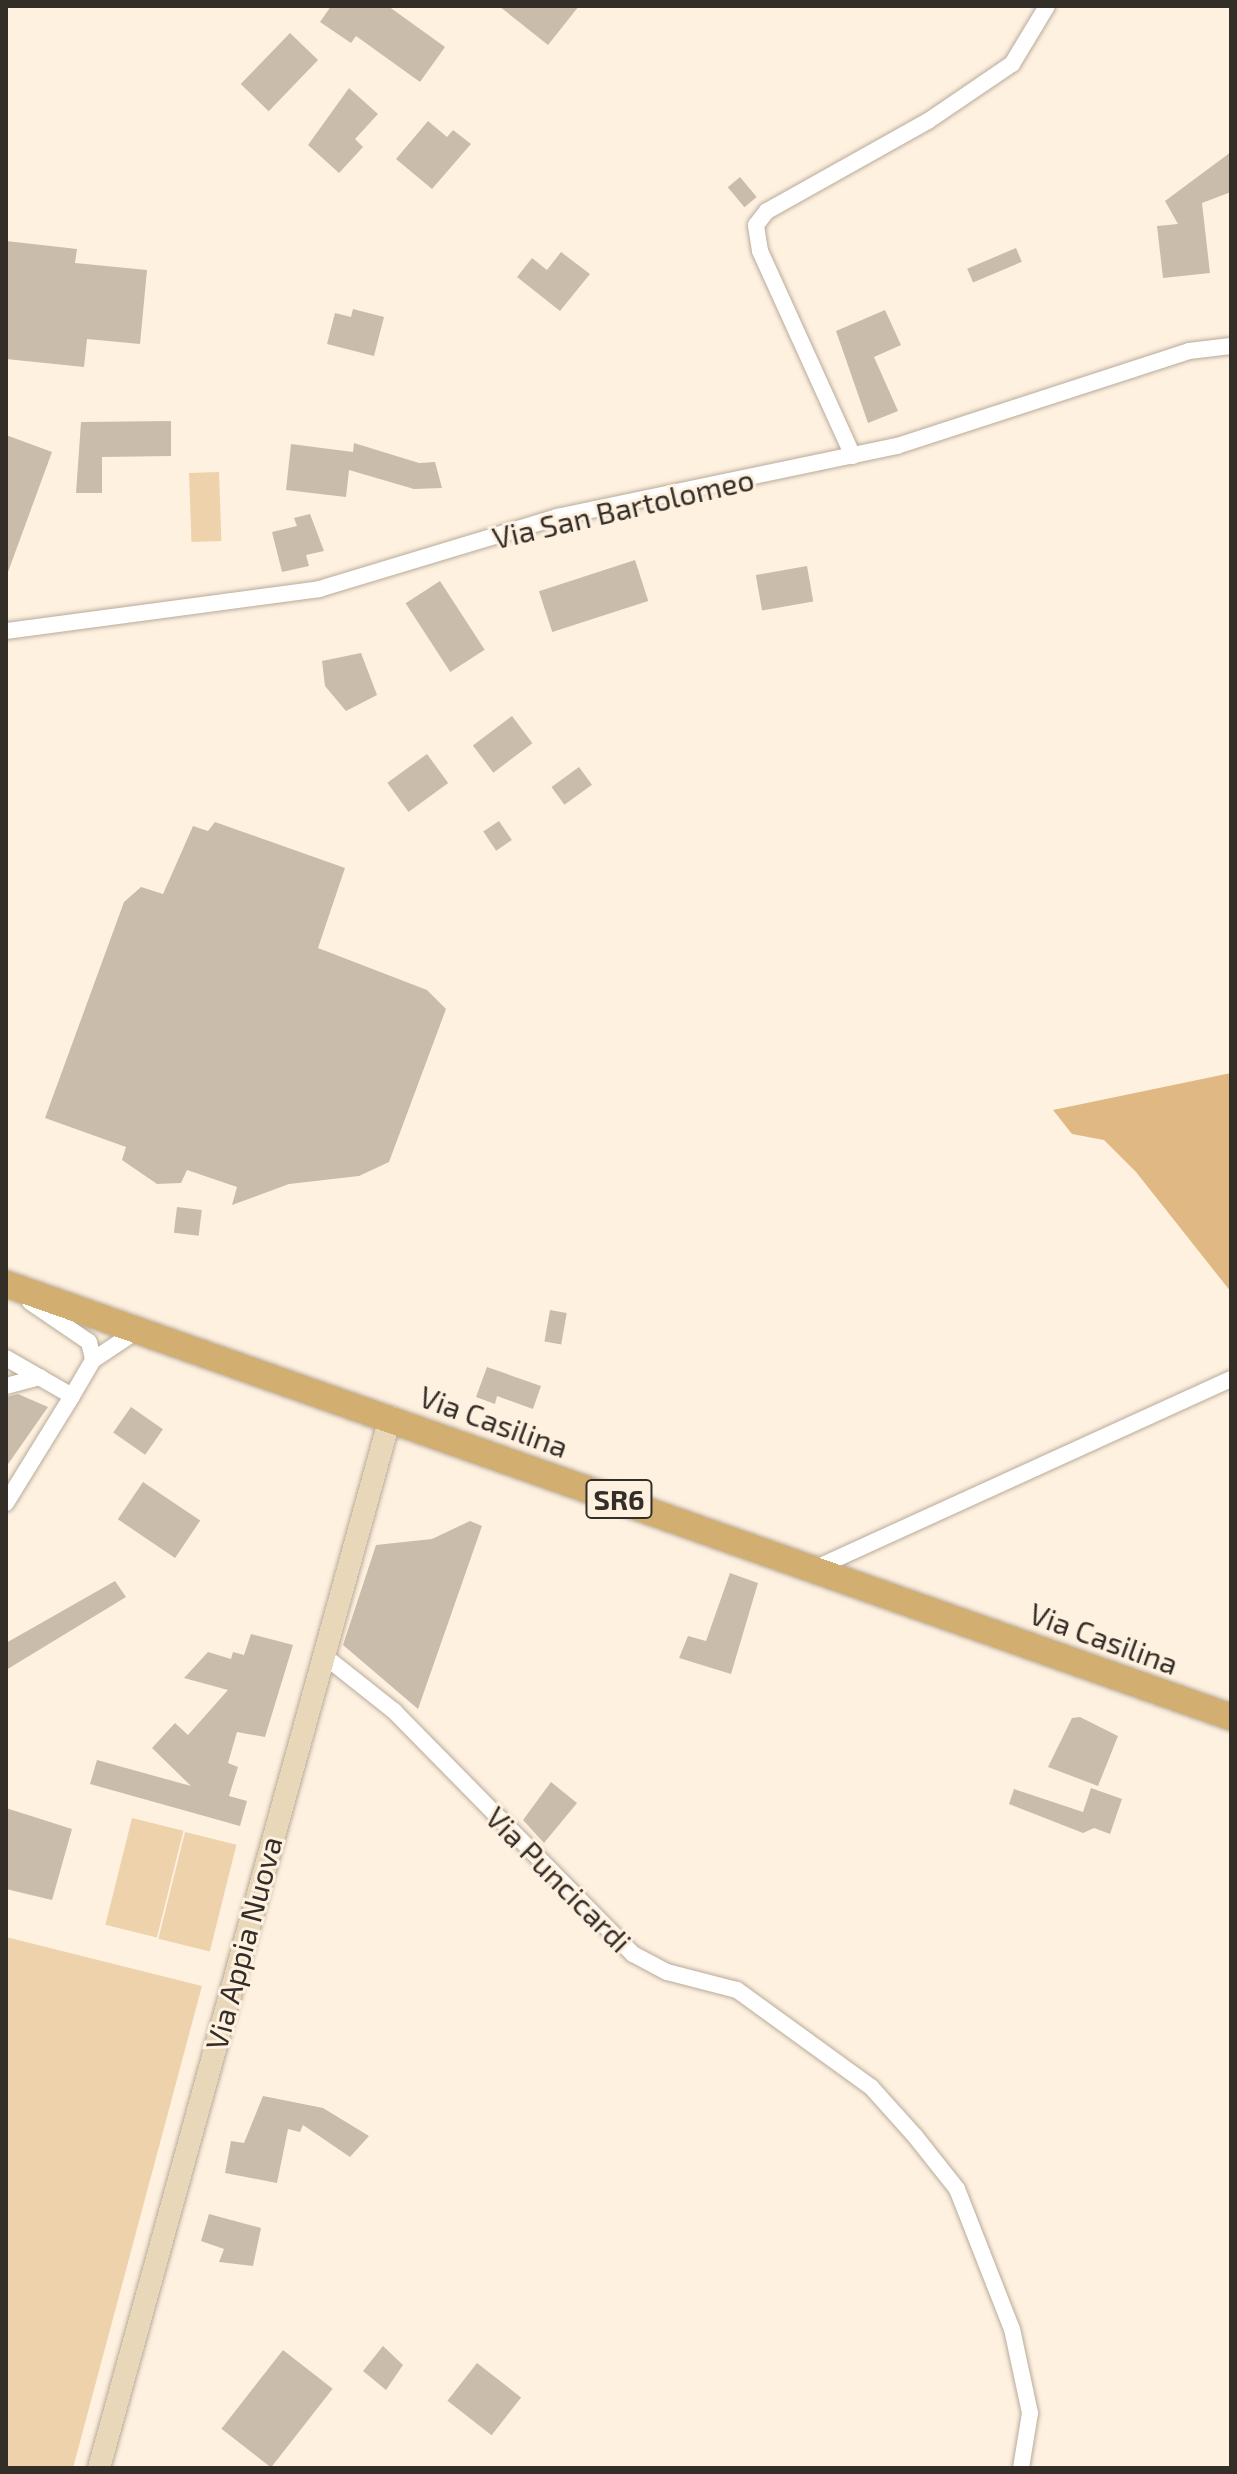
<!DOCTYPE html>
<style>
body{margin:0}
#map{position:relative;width:1237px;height:2474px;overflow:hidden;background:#fff1e0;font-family:"Exo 2",sans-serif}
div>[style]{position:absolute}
.green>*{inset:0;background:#eed2ac;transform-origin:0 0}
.forest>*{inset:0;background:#e0b884}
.building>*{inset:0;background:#c9bcab;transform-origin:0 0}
.roads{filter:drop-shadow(0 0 2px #b8ab9a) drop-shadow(0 0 2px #b8ab9a)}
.street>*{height:16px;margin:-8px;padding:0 8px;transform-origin:8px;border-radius:8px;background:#fff}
.secondary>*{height:22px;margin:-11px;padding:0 11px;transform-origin:11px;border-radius:11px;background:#e8d7b8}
.primary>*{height:26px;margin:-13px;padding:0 13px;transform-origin:13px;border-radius:13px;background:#d2af71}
span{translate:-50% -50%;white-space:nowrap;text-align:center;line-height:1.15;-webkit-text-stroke:6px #fff1e0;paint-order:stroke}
.shield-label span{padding:2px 6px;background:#fff1e0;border:2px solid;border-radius:6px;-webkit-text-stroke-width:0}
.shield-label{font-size:28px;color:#342e28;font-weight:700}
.street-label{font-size:30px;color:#342e28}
.frame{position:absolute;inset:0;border:8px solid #342e28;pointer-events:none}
</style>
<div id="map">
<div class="green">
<div style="left:219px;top:472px;width:69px;height:30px;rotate:88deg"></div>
<div style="left:132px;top:1818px;width:53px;height:110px;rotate:14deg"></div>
<div style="left:185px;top:1832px;width:53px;height:110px;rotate:14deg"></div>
<div style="clip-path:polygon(6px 1937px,202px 1986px,73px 2468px,6px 2468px)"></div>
</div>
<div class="forest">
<div style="clip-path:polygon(1231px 1073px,1231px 1292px,1136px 1172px,1104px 1140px,1072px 1134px,1053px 1110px)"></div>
</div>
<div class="building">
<div style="clip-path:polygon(331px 6px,388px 6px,445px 47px,420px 82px,356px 36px,351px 43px,320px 22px)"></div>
<div style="clip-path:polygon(499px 6px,579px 6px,548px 45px)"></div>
<div style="left:290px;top:33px;width:39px;height:71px;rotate:44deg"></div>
<div style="clip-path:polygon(349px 88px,378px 114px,355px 139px,363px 147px,339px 173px,308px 145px)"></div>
<div style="clip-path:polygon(428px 121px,447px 137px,453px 130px,471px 144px,432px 189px,396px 159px)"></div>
<div style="clip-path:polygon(1231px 152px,1231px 192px,1202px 203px,1210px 273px,1163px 278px,1157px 226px,1178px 224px,1165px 201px)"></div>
<div style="left:740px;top:177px;width:26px;height:16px;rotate:50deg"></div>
<div style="clip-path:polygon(6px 241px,77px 249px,75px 263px,147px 270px,140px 344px,87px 339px,84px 367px,6px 359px)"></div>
<div style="left:1016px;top:248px;width:15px;height:53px;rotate:67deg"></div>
<div style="clip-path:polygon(561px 252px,590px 274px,560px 311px,517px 277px,532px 258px,547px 270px)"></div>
<div style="clip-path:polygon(353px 309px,384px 317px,374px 356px,327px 344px,335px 313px,351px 317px)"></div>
<div style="clip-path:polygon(885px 310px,901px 345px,874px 357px,898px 411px,868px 423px,836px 331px)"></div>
<div style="clip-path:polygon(171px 421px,171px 456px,102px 457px,102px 493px,76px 493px,81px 422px)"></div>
<div style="clip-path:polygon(6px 435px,52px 452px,8px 572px,6px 571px)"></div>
<div style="clip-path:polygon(354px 443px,419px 463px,435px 462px,442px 488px,414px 489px,349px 470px,346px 497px,286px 490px,291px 444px,353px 452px)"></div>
<div style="clip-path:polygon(310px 514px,324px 551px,306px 555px,309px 566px,282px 572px,272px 532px,297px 526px,294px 518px)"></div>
<div style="left:635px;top:560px;width:43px;height:101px;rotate:72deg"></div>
<div style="left:807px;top:566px;width:36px;height:52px;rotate:80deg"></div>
<div style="left:440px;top:581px;width:82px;height:41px;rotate:57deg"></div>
<div style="clip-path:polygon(361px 653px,377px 695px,346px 711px,325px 686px,322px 661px)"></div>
<div style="left:512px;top:716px;width:34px;height:49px;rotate:53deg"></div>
<div style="left:427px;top:754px;width:36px;height:49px;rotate:54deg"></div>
<div style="left:579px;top:767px;width:22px;height:34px;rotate:54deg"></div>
<div style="left:499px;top:821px;width:23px;height:19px;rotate:56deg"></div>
<div style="clip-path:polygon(215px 822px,345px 868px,318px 948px,427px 990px,446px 1009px,389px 1162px,359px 1176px,289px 1184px,232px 1205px,237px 1187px,187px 1170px,181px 1183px,157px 1184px,122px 1160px,126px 1147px,45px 1118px,124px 902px,141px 887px,163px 894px,193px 826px,208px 831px)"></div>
<div style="left:177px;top:1207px;width:25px;height:26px;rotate:7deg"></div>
<div style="left:550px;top:1310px;width:17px;height:32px;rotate:10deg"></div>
<div style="clip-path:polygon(487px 1367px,541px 1386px,533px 1409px,497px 1396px,495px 1404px,476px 1397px)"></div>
<div style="clip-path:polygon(18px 1394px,48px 1407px,6px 1467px,6px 1397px)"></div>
<div style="left:131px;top:1407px;width:39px;height:31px;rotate:35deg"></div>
<div style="left:143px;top:1482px;width:69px;height:45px;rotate:34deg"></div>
<div style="clip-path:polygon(470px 1521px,482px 1526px,418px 1709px,343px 1645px,376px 1545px,432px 1539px)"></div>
<div style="clip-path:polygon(730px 1573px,758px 1583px,731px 1674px,679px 1658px,688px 1636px,706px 1641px)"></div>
<div style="clip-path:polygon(115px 1581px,126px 1597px,6px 1670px,6px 1643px)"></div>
<div style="clip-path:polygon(251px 1634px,293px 1645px,265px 1737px,237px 1732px,228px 1763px,238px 1767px,229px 1796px,247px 1801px,240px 1826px,90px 1784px,97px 1760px,191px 1786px,152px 1748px,175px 1723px,188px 1735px,228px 1690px,184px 1678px,208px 1652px,231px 1659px,233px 1652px,244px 1655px)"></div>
<div style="clip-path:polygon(1080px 1717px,1118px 1736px,1098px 1786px,1048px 1767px,1072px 1718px)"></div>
<div style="clip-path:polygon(551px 1782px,577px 1803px,544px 1843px,523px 1820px)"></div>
<div style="clip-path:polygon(1091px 1788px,1122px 1799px,1110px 1834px,1094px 1828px,1083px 1833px,1009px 1804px,1014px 1789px,1083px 1812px)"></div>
<div style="clip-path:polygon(6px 1808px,72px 1829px,52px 1900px,6px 1889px)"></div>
<div style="clip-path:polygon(263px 2096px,323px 2108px,369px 2136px,350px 2157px,303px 2125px,300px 2132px,288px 2129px,277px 2183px,225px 2173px,231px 2141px,244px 2143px)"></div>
<div style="clip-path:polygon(209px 2214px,261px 2228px,253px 2266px,219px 2262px,224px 2249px,201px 2241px)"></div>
<div style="clip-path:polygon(383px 2346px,403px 2365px,386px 2390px,363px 2371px)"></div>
<div style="left:283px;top:2350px;width:63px;height:100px;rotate:38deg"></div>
<div style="left:477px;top:2363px;width:56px;height:48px;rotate:38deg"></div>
</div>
<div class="roads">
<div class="street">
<div style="left:853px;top:456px;width:225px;rotate:-114.4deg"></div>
<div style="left:760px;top:251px;width:26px;rotate:-99deg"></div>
<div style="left:756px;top:225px;width:18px;rotate:-52deg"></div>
<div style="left:767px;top:211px;width:184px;rotate:-29.2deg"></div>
<div style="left:928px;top:121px;width:102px;rotate:-34.2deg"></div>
<div style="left:1012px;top:64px;width:68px;rotate:-58.9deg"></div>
<div style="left:6px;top:631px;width:316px;rotate:-7.6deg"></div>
<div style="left:319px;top:589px;width:249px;rotate:-16.8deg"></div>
<div style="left:557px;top:517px;width:347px;rotate:-11.8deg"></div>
<div style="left:897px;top:446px;width:307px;rotate:-18deg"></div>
<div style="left:1189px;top:351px;width:42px;rotate:-6.8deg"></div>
<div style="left:30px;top:1302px;width:71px;rotate:34.1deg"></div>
<div style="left:89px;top:1342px;width:18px;rotate:77deg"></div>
<div style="left:6px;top:1358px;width:76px;rotate:29.9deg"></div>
<div style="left:72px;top:1396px;width:42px;rotate:-59.7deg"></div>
<div style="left:93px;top:1360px;width:54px;rotate:-33.7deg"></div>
<div style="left:6px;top:1386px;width:35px;rotate:-15deg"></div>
<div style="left:6px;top:1503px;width:126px;rotate:-58.3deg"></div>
<div style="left:814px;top:1569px;width:458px;rotate:-24.5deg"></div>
<div style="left:322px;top:1654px;width:92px;rotate:38.4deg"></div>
<div style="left:394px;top:1711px;width:341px;rotate:45.5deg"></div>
<div style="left:633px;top:1954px;width:38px;rotate:28deg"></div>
<div style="left:667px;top:1972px;width:72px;rotate:14.4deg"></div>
<div style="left:737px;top:1990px;width:165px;rotate:35.9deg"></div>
<div style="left:871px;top:2087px;width:66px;rotate:48.1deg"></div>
<div style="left:915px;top:2136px;width:68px;rotate:51.6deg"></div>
<div style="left:957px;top:2189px;width:150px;rotate:68.6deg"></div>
<div style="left:1012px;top:2329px;width:86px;rotate:77.9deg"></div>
<div style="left:1030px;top:2413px;width:56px;rotate:99.3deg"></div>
</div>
<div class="secondary">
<div style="left:99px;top:2468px;width:1090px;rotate:-74.51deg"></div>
</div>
<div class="primary">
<div style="left:6px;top:1284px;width:1299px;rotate:19.47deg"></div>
</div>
</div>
<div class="shield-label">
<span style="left:619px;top:1499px">SR6</span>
</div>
<div class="street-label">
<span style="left:623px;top:508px;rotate:-13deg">Via San Bartolomeo</span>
<span style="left:494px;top:1421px;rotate:20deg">Via Casilina</span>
<span style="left:1104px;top:1638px;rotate:20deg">Via Casilina</span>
<span style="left:559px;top:1879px;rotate:45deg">Via Puncicardi</span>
<span style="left:243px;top:1943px;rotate:-75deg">Via Appia Nuova</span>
</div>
<div class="frame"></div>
</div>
